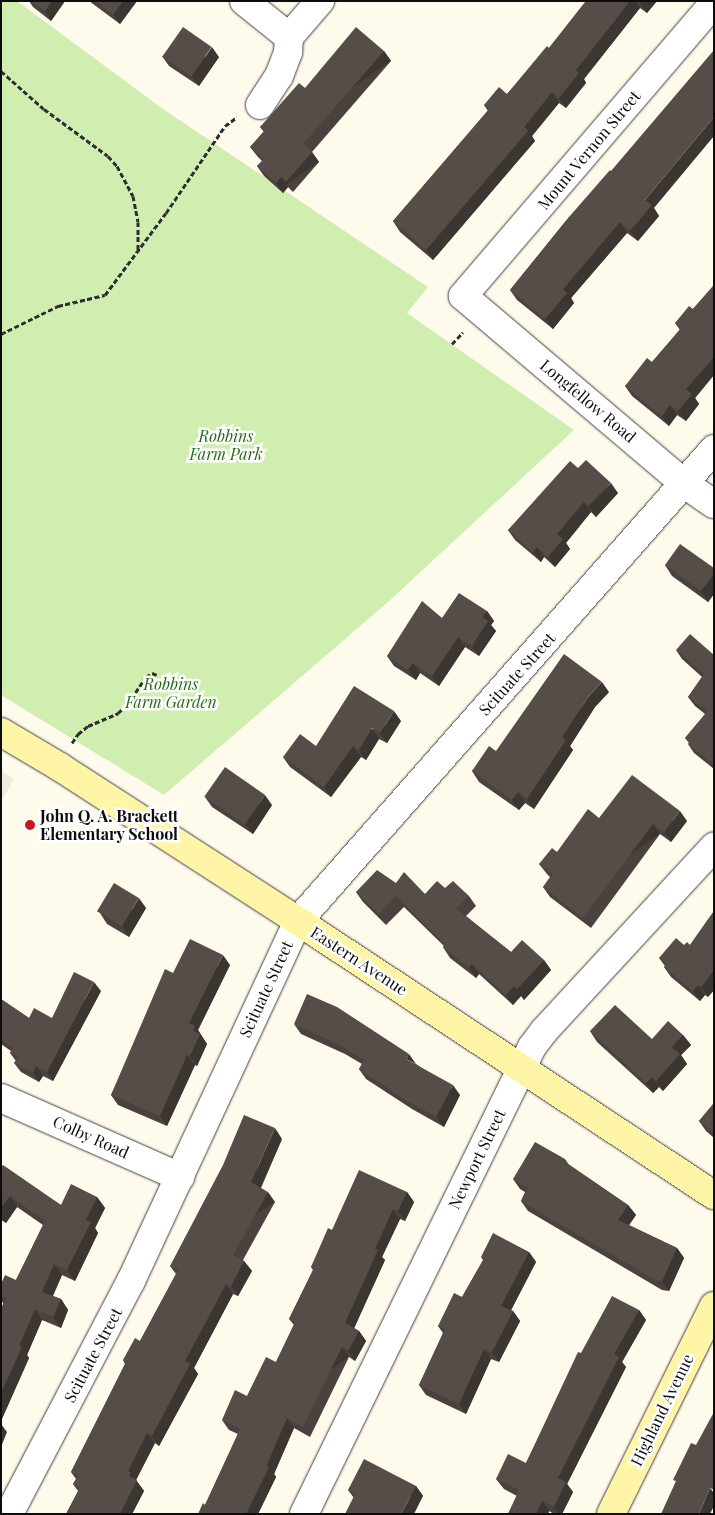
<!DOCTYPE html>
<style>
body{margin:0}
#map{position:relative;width:715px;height:1515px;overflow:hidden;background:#fffbec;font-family:"Playfair Display",serif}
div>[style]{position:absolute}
.green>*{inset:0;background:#d1eeb1}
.plaza>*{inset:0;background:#f0eada}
.path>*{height:3px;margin-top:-1.5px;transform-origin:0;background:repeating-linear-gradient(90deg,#2e2e2e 0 5px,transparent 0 7.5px)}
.roads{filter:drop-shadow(0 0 1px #3f3f3f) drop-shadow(0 0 1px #3f3f3f)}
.street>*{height:28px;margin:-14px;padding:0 14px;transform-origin:14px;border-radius:14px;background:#fff}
.secondary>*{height:28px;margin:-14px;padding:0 14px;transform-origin:14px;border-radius:14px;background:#fff5a7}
.wall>*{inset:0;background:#4a423e}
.shaded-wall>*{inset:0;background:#3c3632;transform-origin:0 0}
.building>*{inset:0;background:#564d48;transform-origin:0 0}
.dots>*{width:14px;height:14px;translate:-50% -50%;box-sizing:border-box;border:2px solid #fff;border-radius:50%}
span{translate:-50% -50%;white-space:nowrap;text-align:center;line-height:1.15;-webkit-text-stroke:5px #fff;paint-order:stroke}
.street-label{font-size:16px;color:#0c0c0c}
.park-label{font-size:16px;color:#286b16;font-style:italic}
.poi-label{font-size:16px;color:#0c0c0c;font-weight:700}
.left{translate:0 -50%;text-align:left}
.frame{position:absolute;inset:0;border:2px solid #0c0c0c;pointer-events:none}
</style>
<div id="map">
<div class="green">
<div style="clip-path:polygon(1px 1px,17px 1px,163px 109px,428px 287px,407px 313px,574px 430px,388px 602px,164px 795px,1px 695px)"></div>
</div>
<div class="plaza">
<div style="clip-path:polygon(1px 771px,14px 779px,1px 802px)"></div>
</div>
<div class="path">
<div style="left:1px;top:71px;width:57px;rotate:41.5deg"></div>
<div style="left:44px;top:109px;width:79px;rotate:36.3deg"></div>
<div style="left:108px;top:156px;width:13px;rotate:48deg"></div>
<div style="left:117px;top:166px;width:34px;rotate:62deg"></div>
<div style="left:133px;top:196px;width:26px;rotate:79deg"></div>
<div style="left:138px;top:222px;width:28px;rotate:90deg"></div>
<div style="left:1px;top:334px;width:64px;rotate:-26.2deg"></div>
<div style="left:58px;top:306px;width:48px;rotate:-13.2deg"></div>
<div style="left:105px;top:295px;width:102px;rotate:-53.4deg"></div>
<div style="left:166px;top:213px;width:105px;rotate:-55.9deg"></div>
<div style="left:225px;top:126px;width:15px;rotate:-37deg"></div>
<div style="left:452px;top:344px;width:16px;rotate:-47deg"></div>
<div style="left:72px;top:743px;width:11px;rotate:-56deg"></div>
<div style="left:78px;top:734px;width:13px;rotate:-39deg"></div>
<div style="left:88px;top:726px;width:33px;rotate:-23deg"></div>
<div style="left:118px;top:713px;width:12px;rotate:-42deg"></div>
<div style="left:127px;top:705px;width:34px;rotate:-56deg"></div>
<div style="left:146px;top:677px;width:7px;rotate:-34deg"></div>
<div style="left:152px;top:673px;width:5px;rotate:22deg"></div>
</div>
<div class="roads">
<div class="street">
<div style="left:244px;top:1px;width:58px;rotate:38.7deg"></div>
<div style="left:714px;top:3px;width:386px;rotate:130.6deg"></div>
<div style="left:463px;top:296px;width:291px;rotate:40.3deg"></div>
<div style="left:685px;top:484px;width:35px;rotate:35deg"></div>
<div style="left:260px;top:105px;width:35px;rotate:-57deg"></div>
<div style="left:279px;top:76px;width:26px;rotate:-69deg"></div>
<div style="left:288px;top:52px;width:15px;rotate:-86deg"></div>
<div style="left:289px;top:37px;width:48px;rotate:-49.3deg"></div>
<div style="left:1px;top:1098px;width:196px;rotate:23.8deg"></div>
<div style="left:9px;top:1514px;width:263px;rotate:-62.4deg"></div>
<div style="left:131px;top:1281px;width:397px;rotate:-65.1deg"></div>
<div style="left:298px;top:921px;width:629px;rotate:-48.61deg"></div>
<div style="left:304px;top:1514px;width:520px;rotate:-63.98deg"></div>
<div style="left:532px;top:1047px;width:20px;rotate:-53deg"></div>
<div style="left:544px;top:1031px;width:251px;rotate:-47.3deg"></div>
</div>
<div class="secondary">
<div style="left:1px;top:732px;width:69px;rotate:30.7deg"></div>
<div style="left:60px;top:767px;width:283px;rotate:32.9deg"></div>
<div style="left:298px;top:921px;width:498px;rotate:33.4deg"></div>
<div style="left:611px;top:1514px;width:232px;rotate:-63.7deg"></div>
</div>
</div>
<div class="wall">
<div style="clip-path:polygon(29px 1px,65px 1px,51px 21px,33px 7px)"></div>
<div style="clip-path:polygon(89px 1px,137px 1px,120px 24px)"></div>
<div style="clip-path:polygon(586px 1px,657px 1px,647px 13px,640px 8px,584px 79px,586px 83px,566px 108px,559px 103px,532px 136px,535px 141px,433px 260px,400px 232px,393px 221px,488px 111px,484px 105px,507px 94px,549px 48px)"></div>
<div style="clip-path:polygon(384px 51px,391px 61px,312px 152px,319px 162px,293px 192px,288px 187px,283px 193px,264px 176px,257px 166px,262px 161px,258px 157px,250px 147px,264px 132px,260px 127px,305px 88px)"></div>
<div style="clip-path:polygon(162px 56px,219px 57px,199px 86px,169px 66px)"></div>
<div style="clip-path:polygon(654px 208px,659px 216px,638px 241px,627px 233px,571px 298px,574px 303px,553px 329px,517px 300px,510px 290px,569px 217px)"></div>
<div style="clip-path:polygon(714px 285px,714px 375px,695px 398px,699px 404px,686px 421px,677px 415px,669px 426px,632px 396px,625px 386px,652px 362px,680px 330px,675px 323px,693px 309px)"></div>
<div style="clip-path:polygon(578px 468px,618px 493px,596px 517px,591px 512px,566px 543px,570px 549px,555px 567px,544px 557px,541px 562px,515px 540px,508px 530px)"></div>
<div style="clip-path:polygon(665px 565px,714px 568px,714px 594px,708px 602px,672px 576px)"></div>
<div style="clip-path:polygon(487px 611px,494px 621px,491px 625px,496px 631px,479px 656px,465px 647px,439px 686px,420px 673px,416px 680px,394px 666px,387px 656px,442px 618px)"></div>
<div style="clip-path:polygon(676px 650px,714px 655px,714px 769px,694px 753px,688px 744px,689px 743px,685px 738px,705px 714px,695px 706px,688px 697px,702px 677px,682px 659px)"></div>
<div style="clip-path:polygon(609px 692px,595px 707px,570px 746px,573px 750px,534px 809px,525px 803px,519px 810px,479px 782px,472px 771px,496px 751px)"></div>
<div style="clip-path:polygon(401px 721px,387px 743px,379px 739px,366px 760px,361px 757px,331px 797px,290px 767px,283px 757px,316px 746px)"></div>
<div style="clip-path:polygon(205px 797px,272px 805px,253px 834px,212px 807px)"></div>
<div style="clip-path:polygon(599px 818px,687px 821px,671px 842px,660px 834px,591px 928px,550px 897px,543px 887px,550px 877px,547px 874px,539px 864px,557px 852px)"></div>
<div style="clip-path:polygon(396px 883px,425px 894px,445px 888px,469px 896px,476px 906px,466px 916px,511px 952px,544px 960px,551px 970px,524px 1000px,521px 996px,513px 1005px,479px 974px,476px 978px,450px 958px,443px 947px,444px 946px,404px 907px,386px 925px,363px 902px,356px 892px)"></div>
<div style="clip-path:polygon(146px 908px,129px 937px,107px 924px,100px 913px)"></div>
<div style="clip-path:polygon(714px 911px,714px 990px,708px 997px,705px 995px,700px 1001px,671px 977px,664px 967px,665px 966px,659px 958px,684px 945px,690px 945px)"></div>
<div style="clip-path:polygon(230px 965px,198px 1030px,207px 1044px,197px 1066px,195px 1065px,167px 1126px,118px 1105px,111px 1095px,173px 973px)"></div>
<div style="clip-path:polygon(101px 991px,53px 1081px,43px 1076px,39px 1082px,21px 1072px,14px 1063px,16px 1061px,10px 1053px,11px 1051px,1px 1044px,1px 999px,29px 1018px,52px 1018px)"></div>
<div style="clip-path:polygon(294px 1024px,416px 1064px,460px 1095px,444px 1127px,412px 1109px,366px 1079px,359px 1069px,362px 1064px,345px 1054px,301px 1034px)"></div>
<div style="clip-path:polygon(590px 1031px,652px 1039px,683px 1035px,691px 1045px,681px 1055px,687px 1064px,663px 1091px,659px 1087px,653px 1093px,597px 1042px)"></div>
<div style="clip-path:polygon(714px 1103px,714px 1138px,706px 1131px,699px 1121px)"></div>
<div style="clip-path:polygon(282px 1139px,261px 1188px,275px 1202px,243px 1260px,252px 1271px,238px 1296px,233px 1294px,194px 1368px,198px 1374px,159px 1446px,155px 1443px,136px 1480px,144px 1491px,132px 1514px,66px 1514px,78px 1491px,73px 1484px,76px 1479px,71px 1472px,125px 1364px,123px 1360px,140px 1341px,176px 1274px,170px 1266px)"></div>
<div style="clip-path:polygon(565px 1159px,569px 1165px,628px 1205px,636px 1215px,629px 1225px,677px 1248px,684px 1258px,669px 1291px,662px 1290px,528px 1211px,521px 1201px,525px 1192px,520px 1189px,513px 1179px)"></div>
<div style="clip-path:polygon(1px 1167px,61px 1205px,97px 1197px,105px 1208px,95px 1228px,98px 1233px,75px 1281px,62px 1275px,53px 1296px,61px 1299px,68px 1310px,61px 1328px,42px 1320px,27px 1355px,29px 1358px,1px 1421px,3px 1303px,1px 1300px,1px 1284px,16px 1280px,43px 1225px,17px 1207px,6px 1223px,1px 1220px)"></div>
<div style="clip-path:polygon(407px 1192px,414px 1202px,405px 1221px,400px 1219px,382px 1257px,385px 1260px,354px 1328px,359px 1331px,366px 1341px,355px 1361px,349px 1357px,310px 1437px,294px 1428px,274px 1474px,276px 1477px,258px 1514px,198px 1514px,205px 1505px,238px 1434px,229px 1430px,222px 1420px,247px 1396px,276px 1362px,294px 1325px,289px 1319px,313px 1270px,311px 1267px,332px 1230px)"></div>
<div style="clip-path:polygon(529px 1252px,536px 1262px,511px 1310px,513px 1311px,520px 1321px,499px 1362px,491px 1359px,466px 1414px,426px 1395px,419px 1385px,443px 1333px,438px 1326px,462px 1297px,483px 1260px,481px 1257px)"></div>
<div style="clip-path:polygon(639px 1310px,646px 1320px,622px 1362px,626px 1367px,567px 1484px,573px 1492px,562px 1514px,554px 1514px,549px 1511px,548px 1514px,508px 1514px,517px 1496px,504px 1489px,496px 1479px,526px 1463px,581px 1353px)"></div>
<div style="clip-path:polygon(416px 1486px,423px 1496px,354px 1498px,348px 1490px)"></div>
</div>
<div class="shaded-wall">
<div style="clip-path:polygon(52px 1px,65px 1px,51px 21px,45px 11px)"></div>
<div style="clip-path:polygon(123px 1px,137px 1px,120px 24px,113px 15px)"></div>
<div style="clip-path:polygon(630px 1px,636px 1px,640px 8px,584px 79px,586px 83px,566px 108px,559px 98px,576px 70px)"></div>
<div style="clip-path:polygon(641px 1px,657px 1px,647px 13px,640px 3px)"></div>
<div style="clip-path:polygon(212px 47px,219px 57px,199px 86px,192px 76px)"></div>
<div style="left:384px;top:51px;width:12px;height:123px;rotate:55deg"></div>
<div style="clip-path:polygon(552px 92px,559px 103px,532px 136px,535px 141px,433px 260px,426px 250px)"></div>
<div style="clip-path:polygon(714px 117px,714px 136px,654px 208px,659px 216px,638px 241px,630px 231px,645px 200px)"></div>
<div style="left:312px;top:152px;width:12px;height:40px;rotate:55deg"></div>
<div style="clip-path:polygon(281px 177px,288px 187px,283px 193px,276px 183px)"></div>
<div style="clip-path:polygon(620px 222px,627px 233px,571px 298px,574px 303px,553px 329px,545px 319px,563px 289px)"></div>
<div style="clip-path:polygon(714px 357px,714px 375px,695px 398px,699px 404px,686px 421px,678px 411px,686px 389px)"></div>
<div style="clip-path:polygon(670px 405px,677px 415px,669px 426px,662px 416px)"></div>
<div style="clip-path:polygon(611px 483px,618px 493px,596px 517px,588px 506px)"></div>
<div style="clip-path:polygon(584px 502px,591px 512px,566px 543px,570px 549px,555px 567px,548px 557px,557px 534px)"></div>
<div style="clip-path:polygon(537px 547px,544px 557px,541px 562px,533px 552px)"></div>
<div style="clip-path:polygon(714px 574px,714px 594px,708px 602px,701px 591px)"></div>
<div style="clip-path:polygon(487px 611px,494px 621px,491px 625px,496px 631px,479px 656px,472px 646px,482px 617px)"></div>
<div style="clip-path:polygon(458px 637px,465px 647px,439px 686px,432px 676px)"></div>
<div style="clip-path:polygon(413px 663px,420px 673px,416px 680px,408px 670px)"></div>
<div style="clip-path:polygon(602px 682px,609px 692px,595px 707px,570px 746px,573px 750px,534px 809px,527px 799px,562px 737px,588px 697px)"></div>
<div style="clip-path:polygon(394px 711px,401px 721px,387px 743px,380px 733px)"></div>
<div style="clip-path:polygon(372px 728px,379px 739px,366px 760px,359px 750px)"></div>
<div style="clip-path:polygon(353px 746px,361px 757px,331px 797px,324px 787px)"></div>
<div style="clip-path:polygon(518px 792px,525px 803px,519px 810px,512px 800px)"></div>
<div style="clip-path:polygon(265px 795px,272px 805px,253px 834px,245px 824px)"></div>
<div style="clip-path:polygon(680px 811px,687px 821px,671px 842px,664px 832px)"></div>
<div style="left:653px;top:824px;width:12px;height:117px;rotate:55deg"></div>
<div style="clip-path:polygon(139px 898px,146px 908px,129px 937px,122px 926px)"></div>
<div style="clip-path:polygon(223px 955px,230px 965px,198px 1030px,207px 1044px,197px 1066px,190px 1056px,193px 1031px,189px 1023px)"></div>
<div style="clip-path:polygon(544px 960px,551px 970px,524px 1000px,517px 989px)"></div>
<div style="clip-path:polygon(472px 964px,479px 974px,476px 978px,469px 968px)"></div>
<div style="clip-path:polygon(714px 970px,714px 990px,708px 997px,701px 987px)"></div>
<div style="clip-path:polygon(94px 982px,101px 991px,53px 1081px,47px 1072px)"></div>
<div style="clip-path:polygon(698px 985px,705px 995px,700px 1001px,693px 991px)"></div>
<div style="clip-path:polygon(514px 986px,521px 996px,513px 1005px,506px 995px)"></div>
<div style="clip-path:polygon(683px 1035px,691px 1045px,681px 1055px,687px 1064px,663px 1091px,656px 1081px,672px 1047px)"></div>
<div style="clip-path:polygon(409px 1054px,416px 1064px,406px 1059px)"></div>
<div style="clip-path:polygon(187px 1055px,195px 1065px,167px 1126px,160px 1116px)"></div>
<div style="clip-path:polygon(36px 1066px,43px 1076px,39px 1082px,33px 1073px)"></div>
<div style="clip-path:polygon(652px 1077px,659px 1087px,653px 1093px,646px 1083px)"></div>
<div style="clip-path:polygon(453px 1085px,460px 1095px,444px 1127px,436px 1117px)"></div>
<div style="clip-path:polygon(275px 1128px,282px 1139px,258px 1193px,251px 1182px)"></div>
<div style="left:268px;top:1192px;width:12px;height:72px;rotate:55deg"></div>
<div style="clip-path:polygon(407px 1192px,414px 1202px,405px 1221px,398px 1211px)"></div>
<div style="clip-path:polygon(10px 1196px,17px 1207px,6px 1223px,1px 1217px,1px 1207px)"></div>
<div style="clip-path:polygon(97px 1197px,105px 1208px,95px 1228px,98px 1233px,75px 1281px,67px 1270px,86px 1220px)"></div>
<div style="clip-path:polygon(628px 1205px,636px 1215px,625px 1231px,618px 1220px)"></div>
<div style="clip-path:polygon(393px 1209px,400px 1219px,382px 1257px,385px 1260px,352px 1333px,345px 1323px,375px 1249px)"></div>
<div style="clip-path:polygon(677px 1248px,684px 1258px,669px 1291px,662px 1281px)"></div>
<div style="clip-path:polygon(529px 1252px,536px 1262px,508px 1316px,501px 1306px)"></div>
<div style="clip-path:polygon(244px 1261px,252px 1271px,238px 1296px,231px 1286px)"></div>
<div style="clip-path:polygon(54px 1264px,62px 1275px,50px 1302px,42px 1292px)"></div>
<div style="clip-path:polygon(226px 1284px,233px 1294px,194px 1368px,198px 1374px,159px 1446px,152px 1436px,185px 1361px)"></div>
<div style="clip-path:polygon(61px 1299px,68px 1310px,61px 1328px,53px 1317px)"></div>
<div style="clip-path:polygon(35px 1309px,42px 1320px,27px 1355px,29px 1358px,1px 1421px,1px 1393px,19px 1346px)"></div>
<div style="clip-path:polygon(639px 1310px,646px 1320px,622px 1362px,626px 1367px,567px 1484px,573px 1492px,562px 1514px,559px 1514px,554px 1507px,558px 1478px,614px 1354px)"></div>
<div style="clip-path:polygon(513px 1311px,520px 1321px,499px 1362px,492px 1352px)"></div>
<div style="clip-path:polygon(359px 1331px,366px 1341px,355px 1361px,348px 1351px)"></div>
<div style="left:342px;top:1347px;width:12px;height:89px;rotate:55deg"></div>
<div style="clip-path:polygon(484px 1349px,491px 1359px,466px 1414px,459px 1404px)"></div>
<div style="clip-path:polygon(287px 1418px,294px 1428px,274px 1474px,276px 1477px,258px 1514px,246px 1514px)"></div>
<div style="clip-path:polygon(1px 1424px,7px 1432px,1px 1447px)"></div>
<div style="clip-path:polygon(147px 1433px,155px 1443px,136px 1480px,144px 1491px,132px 1514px,120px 1514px,129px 1476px,128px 1471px)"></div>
<div style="clip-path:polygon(416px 1486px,423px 1496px,414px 1514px,401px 1514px)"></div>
<div style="clip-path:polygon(710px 1488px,714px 1493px,714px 1506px,710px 1514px,699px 1514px)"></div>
<div style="clip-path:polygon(542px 1501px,549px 1511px,548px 1514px,536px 1514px)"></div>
</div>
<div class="building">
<div style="clip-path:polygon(31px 1px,52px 1px,45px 11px)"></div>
<div style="clip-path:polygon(95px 1px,123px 1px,113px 15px)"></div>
<div style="clip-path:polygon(586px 1px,630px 1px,576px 70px,579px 73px,559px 98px,552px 92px,524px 127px,528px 131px,426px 250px,393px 221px,489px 109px,484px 105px,499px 87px,507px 94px,547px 46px,549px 48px)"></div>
<div style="left:183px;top:27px;width:35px;height:36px;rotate:35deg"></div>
<div style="clip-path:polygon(356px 27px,384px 51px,303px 144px,312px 152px,286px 182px,281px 177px,276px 183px,257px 166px,264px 159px,250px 147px,264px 131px,260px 127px,299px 83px,305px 88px)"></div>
<div style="clip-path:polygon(714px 50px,714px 117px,645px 200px,652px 205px,630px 231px,620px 222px,563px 289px,567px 293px,545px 319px,510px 290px,569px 217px,610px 170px,611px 171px)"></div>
<div style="clip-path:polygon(714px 285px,714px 357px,686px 389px,692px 394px,678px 411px,670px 405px,662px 416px,625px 386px,647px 358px,652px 362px,681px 328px,675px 323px,689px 306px,693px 309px)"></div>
<div style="clip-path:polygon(586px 460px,611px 483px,588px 506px,584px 502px,557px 534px,563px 539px,548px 557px,537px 547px,533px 552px,508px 530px,570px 461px,578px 468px)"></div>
<div style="clip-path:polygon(680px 544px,714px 568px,714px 574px,701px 591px,665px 565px)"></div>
<div style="clip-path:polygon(459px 593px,487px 611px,482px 617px,488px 621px,472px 646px,458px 637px,432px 676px,413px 663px,408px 670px,387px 656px,422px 601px,442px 618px)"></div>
<div style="clip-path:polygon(690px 634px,714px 655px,714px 765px,688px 744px,690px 742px,685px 738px,708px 711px,688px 697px,704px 674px,676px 650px)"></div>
<div style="clip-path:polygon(564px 654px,602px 682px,588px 697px,562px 737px,566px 740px,527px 799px,518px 792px,512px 800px,472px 771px,489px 746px,496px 751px)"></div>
<div style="clip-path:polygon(354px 686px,394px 711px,380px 733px,372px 728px,359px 750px,353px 746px,324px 787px,283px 757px,300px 734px,316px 746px)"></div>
<div style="left:225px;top:767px;width:49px;height:36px;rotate:35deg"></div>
<div style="clip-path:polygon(632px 775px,680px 811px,664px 832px,653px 824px,583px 918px,543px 887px,553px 874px,539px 864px,552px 848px,557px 852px,588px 809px,599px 818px)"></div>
<div style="clip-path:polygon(377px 870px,396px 883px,404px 872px,425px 894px,437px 881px,445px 888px,453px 881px,469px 896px,456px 909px,511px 952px,522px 940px,544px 960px,517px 989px,514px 986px,506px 995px,472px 964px,469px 968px,443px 947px,445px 944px,396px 896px,379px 914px,356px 892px)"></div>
<div style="left:114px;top:883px;width:29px;height:33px;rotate:31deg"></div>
<div style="clip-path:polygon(714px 911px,714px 970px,701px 987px,698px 985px,693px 991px,664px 967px,666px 964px,659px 958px,676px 938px,684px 945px,687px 942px,690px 945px)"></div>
<div style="clip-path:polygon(190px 939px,223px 955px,189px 1023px,195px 1026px,193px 1031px,200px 1034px,190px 1056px,187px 1055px,160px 1116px,111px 1095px,165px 969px,173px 973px)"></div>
<div style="clip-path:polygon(74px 972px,94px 982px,47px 1072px,36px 1066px,33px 1073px,14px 1063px,18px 1057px,10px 1053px,13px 1048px,1px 1039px,1px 999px,29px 1018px,34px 1008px,52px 1018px)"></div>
<div style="clip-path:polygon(307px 994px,337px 1007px,409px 1054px,406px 1059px,453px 1085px,436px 1117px,404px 1099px,359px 1069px,364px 1060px,338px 1044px,294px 1024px)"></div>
<div style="clip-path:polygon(615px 1005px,652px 1039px,668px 1021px,683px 1035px,672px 1047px,680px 1054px,656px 1081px,652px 1077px,646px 1083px,590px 1031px)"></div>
<div style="clip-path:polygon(714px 1103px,714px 1134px,699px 1121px)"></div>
<div style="clip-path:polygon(244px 1115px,275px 1128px,251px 1182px,268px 1192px,233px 1255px,244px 1261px,231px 1286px,226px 1284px,185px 1361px,190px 1364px,152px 1436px,147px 1433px,128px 1471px,131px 1472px,129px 1476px,137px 1480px,120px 1514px,66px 1514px,80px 1488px,73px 1484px,78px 1476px,71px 1472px,126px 1362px,123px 1360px,135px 1338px,140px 1341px,178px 1270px,170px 1266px,223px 1165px)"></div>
<div style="clip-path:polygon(535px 1142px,565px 1159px,564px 1161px,628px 1205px,618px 1220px,677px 1248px,662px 1281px,655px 1280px,521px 1201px,528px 1188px,513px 1179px)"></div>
<div style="clip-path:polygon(3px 1165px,61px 1205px,71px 1184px,97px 1197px,86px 1220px,91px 1222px,67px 1270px,54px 1264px,42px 1292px,61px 1299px,53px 1317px,35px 1309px,19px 1346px,22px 1347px,1px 1393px,1px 1308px,6px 1298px,1px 1296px,1px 1284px,5px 1275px,16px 1280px,45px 1221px,10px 1196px,1px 1207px,1px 1167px)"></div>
<div style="clip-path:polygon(359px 1170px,407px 1192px,398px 1211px,393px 1209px,375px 1249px,378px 1250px,345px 1323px,359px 1331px,348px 1351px,342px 1347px,303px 1427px,287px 1418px,266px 1466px,269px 1467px,246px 1514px,198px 1514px,203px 1503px,205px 1505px,240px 1429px,222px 1420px,235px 1390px,247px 1396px,266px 1357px,276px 1362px,295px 1322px,289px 1319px,314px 1268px,311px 1267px,328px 1228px,332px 1230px)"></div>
<div style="clip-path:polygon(493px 1233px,529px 1252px,501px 1306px,513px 1311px,492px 1352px,484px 1349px,459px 1404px,419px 1385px,445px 1329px,438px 1326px,454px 1293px,462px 1297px,484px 1259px,481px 1257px)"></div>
<div style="clip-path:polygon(612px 1296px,639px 1310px,614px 1354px,619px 1357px,558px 1478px,566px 1482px,554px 1507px,542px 1501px,536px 1514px,508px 1514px,519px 1490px,496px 1479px,508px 1454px,526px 1463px,578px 1352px,581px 1353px)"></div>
<div style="clip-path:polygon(714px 1412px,714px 1490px,710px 1488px,699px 1514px,661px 1514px,676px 1481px,673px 1480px,691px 1443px,696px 1445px)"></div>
<div style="clip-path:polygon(364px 1459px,416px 1486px,401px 1514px,345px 1514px,355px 1494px,348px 1490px)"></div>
</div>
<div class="dots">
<div style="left:30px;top:825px;background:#cb1620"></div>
</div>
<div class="street-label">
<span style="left:589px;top:150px;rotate:-50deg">Mount Vernon Street</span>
<span style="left:588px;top:401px;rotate:40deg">Longfellow Road</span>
<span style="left:517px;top:674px;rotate:-48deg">Scituate Street</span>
<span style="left:359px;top:961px;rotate:33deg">Eastern Avenue</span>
<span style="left:266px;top:989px;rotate:-65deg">Scituate Street</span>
<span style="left:91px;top:1137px;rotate:24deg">Colby Road</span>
<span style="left:477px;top:1159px;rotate:-64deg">Newport Street</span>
<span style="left:93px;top:1355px;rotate:-62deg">Scituate Street</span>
<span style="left:662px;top:1410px;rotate:-64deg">Highland Avenue</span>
</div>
<div class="park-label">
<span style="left:226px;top:445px">Robbins<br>Farm Park</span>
<span style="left:171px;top:693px">Robbins<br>Farm Garden</span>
</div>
<div class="poi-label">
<span class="left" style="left:40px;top:825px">John Q. A. Brackett<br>Elementary School</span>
</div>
<div class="frame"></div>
</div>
